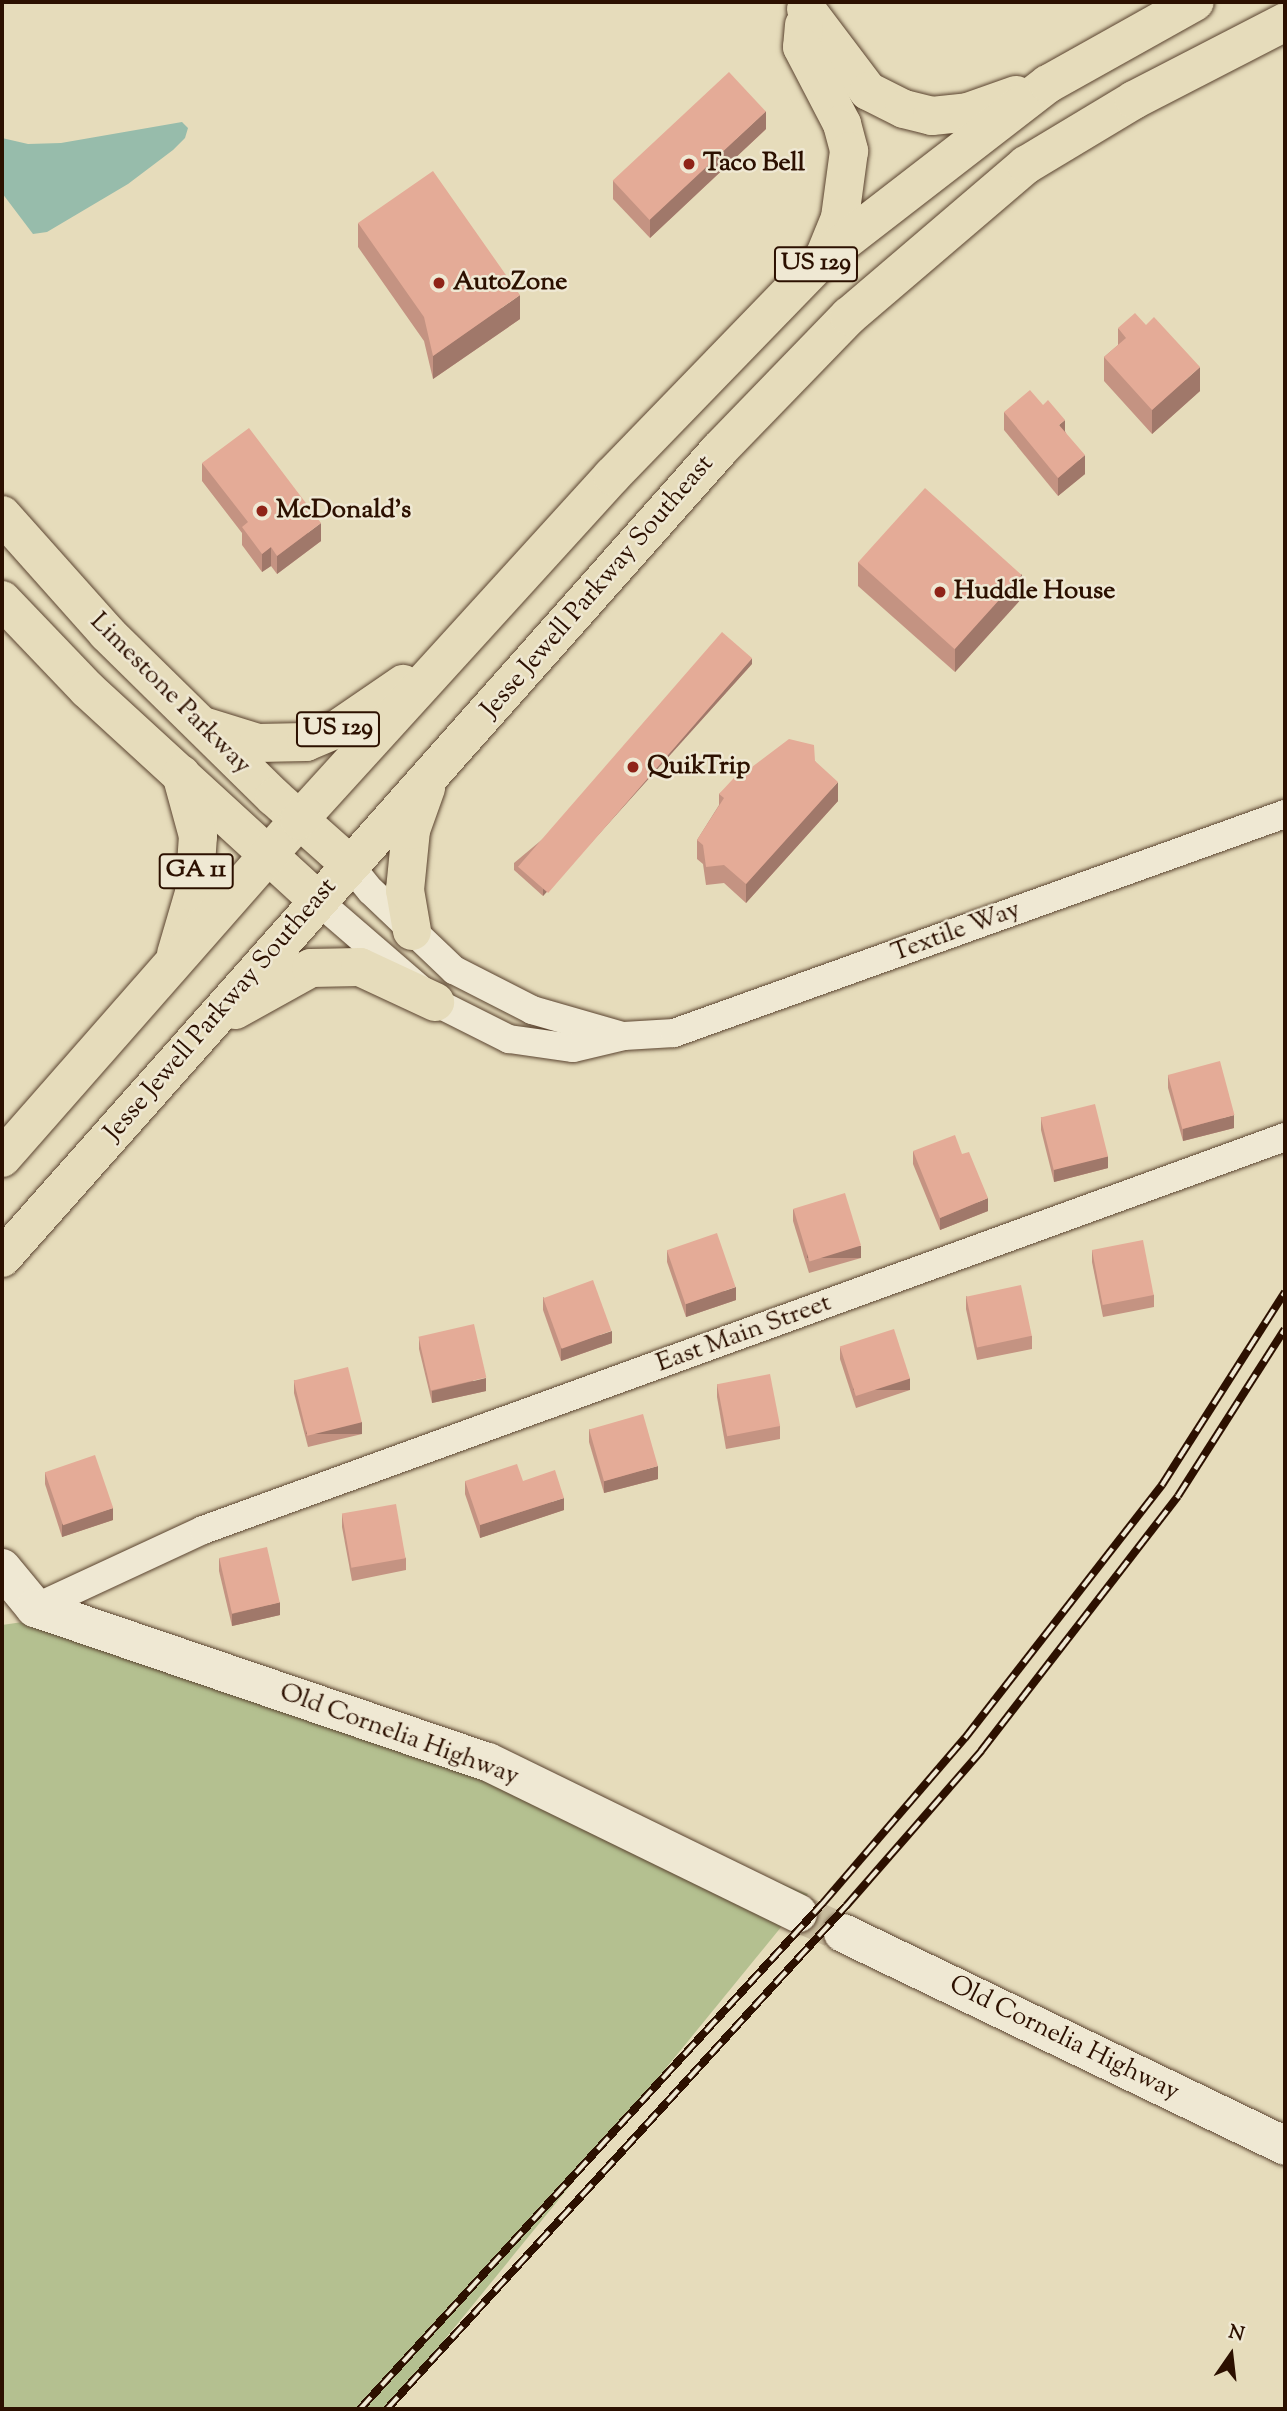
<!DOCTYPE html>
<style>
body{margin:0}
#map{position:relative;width:1287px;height:2411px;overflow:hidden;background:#e6dcbb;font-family:"Sorts Mill Goudy",serif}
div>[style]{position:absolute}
.green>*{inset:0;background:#b4c090}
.water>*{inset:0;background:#97bcab}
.secondary-tunnel>*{height:38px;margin-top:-19px;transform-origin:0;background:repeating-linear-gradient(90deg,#cabd9f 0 38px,transparent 0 57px)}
.roads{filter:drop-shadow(0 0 2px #5a432f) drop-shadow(0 0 2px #5a432f)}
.street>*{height:28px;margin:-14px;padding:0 14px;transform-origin:14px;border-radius:14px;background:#efe8d3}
.secondary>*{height:38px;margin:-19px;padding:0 19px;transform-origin:19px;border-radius:19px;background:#efe8d3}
.primary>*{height:38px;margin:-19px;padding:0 19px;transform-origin:19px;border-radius:19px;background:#e6dcbb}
.rail>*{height:8px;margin-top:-4px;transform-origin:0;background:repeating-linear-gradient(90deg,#efe8d3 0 16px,#2c1000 0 32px);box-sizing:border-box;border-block:2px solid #2c1000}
.wall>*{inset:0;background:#c49382}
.shaded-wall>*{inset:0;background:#a0786a;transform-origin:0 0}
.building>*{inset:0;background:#e4ab97;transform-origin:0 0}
.dots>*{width:19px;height:19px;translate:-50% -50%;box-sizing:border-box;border:4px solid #efe8d3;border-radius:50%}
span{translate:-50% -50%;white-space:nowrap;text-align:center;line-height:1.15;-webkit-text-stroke:5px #efe8d3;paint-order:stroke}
.shield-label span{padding:2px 5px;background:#efe8d3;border:2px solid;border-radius:5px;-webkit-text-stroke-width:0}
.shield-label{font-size:24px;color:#2c1000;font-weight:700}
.poi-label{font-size:26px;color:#2c1000;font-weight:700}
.left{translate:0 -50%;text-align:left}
.street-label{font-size:26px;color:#2c1000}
.frame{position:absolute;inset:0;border:4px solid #2c1000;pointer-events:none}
.north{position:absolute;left:1196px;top:2320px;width:70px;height:70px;-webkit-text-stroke:5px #efe8d3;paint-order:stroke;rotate:14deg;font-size:19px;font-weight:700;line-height:28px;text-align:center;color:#2c1000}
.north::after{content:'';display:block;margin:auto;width:24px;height:32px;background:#2c1000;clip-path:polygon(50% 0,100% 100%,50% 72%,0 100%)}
</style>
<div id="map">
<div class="green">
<div style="clip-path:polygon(99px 1611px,808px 1894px,388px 2409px,2px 2409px,2px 1625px)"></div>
</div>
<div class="water">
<div style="clip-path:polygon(182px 122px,188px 128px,185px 138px,173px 150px,128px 184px,47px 232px,33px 234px,2px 193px,2px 138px,28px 144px,61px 143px)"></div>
</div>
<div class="secondary-tunnel">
<div style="left:798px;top:1913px;width:49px;rotate:24deg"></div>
</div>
<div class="roads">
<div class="street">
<div style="left:348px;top:863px;width:36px;rotate:51deg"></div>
<div style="left:371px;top:891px;width:115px;rotate:43.6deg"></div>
<div style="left:454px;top:970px;width:88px;rotate:27.1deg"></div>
<div style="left:532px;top:1010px;width:94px;rotate:16.1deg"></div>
<div style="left:317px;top:900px;width:156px;rotate:40.8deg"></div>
<div style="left:435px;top:1002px;width:83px;rotate:26.6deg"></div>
<div style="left:509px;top:1039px;width:65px;rotate:8deg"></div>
<div style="left:573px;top:1048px;width:52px;rotate:-13.2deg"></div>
<div style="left:624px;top:1036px;width:50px;rotate:-3.4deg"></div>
<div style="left:674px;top:1033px;width:649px;rotate:-19.72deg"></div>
<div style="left:35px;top:1608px;width:185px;rotate:-24.9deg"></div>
<div style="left:203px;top:1530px;width:1151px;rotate:-19.96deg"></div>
</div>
<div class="secondary">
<div style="left:2px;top:1568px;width:52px;rotate:50.5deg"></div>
<div style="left:35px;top:1608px;width:478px;rotate:18.8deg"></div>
<div style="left:488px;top:1762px;width:345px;rotate:26deg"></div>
<div style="left:843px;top:1933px;width:491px;rotate:25.7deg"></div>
</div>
<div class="primary">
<div style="left:806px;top:9px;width:103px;rotate:52.9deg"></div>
<div style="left:868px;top:91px;width:40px;rotate:26.6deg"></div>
<div style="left:904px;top:109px;width:29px;rotate:14deg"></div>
<div style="left:932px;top:116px;width:36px;rotate:-6deg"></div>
<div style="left:968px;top:112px;width:51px;rotate:-19.5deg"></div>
<div style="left:804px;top:25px;width:22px;rotate:95deg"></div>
<div style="left:802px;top:47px;width:87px;rotate:62.5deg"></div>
<div style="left:842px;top:124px;width:28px;rotate:75deg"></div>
<div style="left:849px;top:151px;width:68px;rotate:97.7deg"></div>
<div style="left:840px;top:218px;width:42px;rotate:112.3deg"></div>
<div style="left:2px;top:515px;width:158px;rotate:48.3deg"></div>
<div style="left:107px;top:633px;width:234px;rotate:44.5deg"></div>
<div style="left:274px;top:797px;width:99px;rotate:41.7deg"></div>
<div style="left:2px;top:600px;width:123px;rotate:46.3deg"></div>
<div style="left:87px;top:689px;width:312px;rotate:42.5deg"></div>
<div style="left:206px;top:727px;width:54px;rotate:17.1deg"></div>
<div style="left:258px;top:743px;width:48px;rotate:-1.2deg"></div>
<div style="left:306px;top:742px;width:36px;rotate:-23deg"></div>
<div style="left:339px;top:728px;width:78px;rotate:-34.5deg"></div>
<div style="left:412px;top:931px;width:42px;rotate:-99.7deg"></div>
<div style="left:405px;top:890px;width:60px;rotate:-84.3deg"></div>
<div style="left:411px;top:830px;width:45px;rotate:-70.3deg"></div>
<div style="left:176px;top:954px;width:64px;rotate:-73.6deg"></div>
<div style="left:194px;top:893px;width:57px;rotate:-86deg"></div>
<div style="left:198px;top:836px;width:64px;rotate:-105.3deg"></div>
<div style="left:235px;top:1010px;width:87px;rotate:-28.9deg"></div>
<div style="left:311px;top:968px;width:49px;rotate:-1.2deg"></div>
<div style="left:360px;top:967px;width:83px;rotate:25deg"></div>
<div style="left:2px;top:1158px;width:450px;rotate:-48.7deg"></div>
<div style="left:299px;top:820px;width:465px;rotate:-47.7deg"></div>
<div style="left:612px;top:476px;width:305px;rotate:-45.9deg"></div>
<div style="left:824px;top:257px;width:283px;rotate:-37.7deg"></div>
<div style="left:1048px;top:84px;width:168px;rotate:-29.2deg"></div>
<div style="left:2px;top:1258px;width:1080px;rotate:-48.41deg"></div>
<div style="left:719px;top:450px;width:187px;rotate:-45.9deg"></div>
<div style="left:849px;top:316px;width:233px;rotate:-40.5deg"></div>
<div style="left:1026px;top:165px;width:126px;rotate:-31deg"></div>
<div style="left:1134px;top:100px;width:170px;rotate:-27.3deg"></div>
</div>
</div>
<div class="rail">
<div style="left:360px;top:2409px;width:686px;rotate:-47.54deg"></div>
<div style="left:823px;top:1903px;width:218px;rotate:-49.3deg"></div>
<div style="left:965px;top:1738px;width:321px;rotate:-52.1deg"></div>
<div style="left:1162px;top:1485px;width:229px;rotate:-57.5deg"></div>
<div style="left:387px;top:2409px;width:681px;rotate:-47.62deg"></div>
<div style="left:846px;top:1906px;width:206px;rotate:-48.9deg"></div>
<div style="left:981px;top:1751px;width:322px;rotate:-52.3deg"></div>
<div style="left:1178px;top:1496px;width:198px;rotate:-57.4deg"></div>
</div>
<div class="wall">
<div style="clip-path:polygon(766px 129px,650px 238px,613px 199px,613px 181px)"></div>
<div style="clip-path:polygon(358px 223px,520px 319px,433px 379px,424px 341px,358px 247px)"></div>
<div style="clip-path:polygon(1118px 328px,1200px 391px,1152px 434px,1104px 381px,1104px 357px,1118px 345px)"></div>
<div style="clip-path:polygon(1004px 412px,1065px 431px,1085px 474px,1058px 496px,1004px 430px)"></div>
<div style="clip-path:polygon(202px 463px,321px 541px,277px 574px,271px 566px,262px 572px,242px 545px,242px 533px,202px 481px)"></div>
<div style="clip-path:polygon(858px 562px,1022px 598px,955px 672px,858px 586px)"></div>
<div style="clip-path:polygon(752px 664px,543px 896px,514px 870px,514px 863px)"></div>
<div style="clip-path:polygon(815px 761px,838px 801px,746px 903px,724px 883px,706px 885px,703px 864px,697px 859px,697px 840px,719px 805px,719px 794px,748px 770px)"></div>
<div style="clip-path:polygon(1168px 1075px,1234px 1128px,1183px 1141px,1168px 1088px)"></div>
<div style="clip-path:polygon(1041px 1117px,1108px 1168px,1054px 1182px,1041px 1130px)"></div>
<div style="clip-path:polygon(913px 1151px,988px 1211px,940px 1230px,913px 1164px)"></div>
<div style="clip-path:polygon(793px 1209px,861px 1258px,809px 1273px,793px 1221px)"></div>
<div style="clip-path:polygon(667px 1250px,736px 1300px,686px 1317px,667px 1262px)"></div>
<div style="clip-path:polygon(1092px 1250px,1154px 1295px,1154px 1307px,1103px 1317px,1092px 1262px)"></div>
<div style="clip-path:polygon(966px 1296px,1032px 1336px,1032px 1349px,977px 1360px,966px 1309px)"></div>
<div style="clip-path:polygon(543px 1297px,612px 1343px,561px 1361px,543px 1310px)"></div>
<div style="clip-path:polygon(419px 1337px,486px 1391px,432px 1403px,419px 1349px)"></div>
<div style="clip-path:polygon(840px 1347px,910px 1390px,856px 1408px,840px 1359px)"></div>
<div style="clip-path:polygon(294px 1380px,362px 1434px,308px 1447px,294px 1393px)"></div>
<div style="clip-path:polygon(717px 1384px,780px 1426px,780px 1439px,726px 1449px,717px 1397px)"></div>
<div style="clip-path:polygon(589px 1429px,658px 1479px,604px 1493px,589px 1442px)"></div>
<div style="clip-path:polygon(45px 1472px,113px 1520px,62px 1537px,45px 1484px)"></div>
<div style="clip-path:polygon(465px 1481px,523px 1481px,564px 1510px,480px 1538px,465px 1494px)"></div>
<div style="clip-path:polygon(342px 1514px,406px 1558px,406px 1570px,352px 1581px,342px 1527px)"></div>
<div style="clip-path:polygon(219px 1558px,280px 1615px,232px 1626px,219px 1571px)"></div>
</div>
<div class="shaded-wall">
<div style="clip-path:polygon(766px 111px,766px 129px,650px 238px,650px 219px)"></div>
<div style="clip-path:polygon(520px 295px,520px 319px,433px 379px,433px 356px)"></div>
<div style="clip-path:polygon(1200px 367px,1200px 391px,1152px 434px,1152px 410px)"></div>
<div style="clip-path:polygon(1065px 420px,1065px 438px,1059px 425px)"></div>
<div style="clip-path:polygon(1085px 455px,1085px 474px,1058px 496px,1058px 478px)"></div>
<div style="clip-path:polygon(321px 523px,321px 541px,277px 574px,277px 556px)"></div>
<div style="clip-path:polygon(271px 547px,271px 566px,262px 572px,262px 554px)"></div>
<div style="clip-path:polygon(1022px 574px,1022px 598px,955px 672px,955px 648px)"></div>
<div style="clip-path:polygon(752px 658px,752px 664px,543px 896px,543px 889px)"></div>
<div style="clip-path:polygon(838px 782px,838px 801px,746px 903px,746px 884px)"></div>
<div style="clip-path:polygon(1234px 1115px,1234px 1128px,1183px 1141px,1183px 1129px)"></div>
<div style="clip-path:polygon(1108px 1156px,1108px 1168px,1054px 1182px,1054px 1169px)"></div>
<div style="clip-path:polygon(988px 1198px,988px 1211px,940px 1230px,940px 1218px)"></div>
<div style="left:861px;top:1246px;width:12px;height:54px;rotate:90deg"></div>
<div style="clip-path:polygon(736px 1287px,736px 1300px,686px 1317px,686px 1304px)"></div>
<div style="clip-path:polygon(612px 1331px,612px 1343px,561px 1361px,561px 1348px)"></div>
<div style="clip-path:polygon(486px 1378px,486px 1391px,432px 1403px,432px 1391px)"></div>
<div style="left:910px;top:1378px;width:12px;height:57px;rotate:90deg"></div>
<div style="left:362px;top:1422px;width:12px;height:56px;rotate:90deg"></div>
<div style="clip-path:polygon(658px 1466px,658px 1479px,604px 1493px,604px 1481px)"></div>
<div style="clip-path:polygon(564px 1498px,564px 1510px,480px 1538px,480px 1525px)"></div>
<div style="clip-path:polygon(113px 1508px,113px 1520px,62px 1537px,62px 1524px)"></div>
<div style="clip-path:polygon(280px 1602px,280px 1615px,232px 1626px,232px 1614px)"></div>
</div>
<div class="building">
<div style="left:729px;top:72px;width:54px;height:159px;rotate:47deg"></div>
<div style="clip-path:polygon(433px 171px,520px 295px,433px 356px,424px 317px,358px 223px)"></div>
<div style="clip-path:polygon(1135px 313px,1146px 325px,1154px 317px,1200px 367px,1152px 410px,1104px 357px,1126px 338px,1118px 328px)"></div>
<div style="clip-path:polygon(1030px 390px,1043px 405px,1048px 400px,1065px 420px,1059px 425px,1085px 455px,1058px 478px,1004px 412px)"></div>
<div style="clip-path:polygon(249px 428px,321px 523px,277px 556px,271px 547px,262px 554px,242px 527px,248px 522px,202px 463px)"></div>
<div style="left:925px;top:488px;width:130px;height:100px;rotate:42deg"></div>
<div style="left:722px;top:632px;width:40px;height:311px;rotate:41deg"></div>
<div style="clip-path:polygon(789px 739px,814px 745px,815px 761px,838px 782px,746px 884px,724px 865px,706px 867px,703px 845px,697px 840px,724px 798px,719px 794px,745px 766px,748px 770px)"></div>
<div style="left:1220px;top:1061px;width:56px;height:54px;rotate:75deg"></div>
<div style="left:1095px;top:1104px;width:54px;height:56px;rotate:76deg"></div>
<div style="clip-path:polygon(955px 1135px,962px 1154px,969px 1152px,988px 1198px,940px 1218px,913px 1151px)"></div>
<div style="left:845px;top:1193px;width:55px;height:54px;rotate:73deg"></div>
<div style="left:717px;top:1233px;width:57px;height:53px;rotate:71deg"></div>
<div style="left:1143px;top:1240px;width:56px;height:52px;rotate:79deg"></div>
<div style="left:593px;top:1280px;width:54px;height:53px;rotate:70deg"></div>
<div style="left:1021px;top:1285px;width:52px;height:56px;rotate:78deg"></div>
<div style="left:474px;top:1324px;width:55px;height:57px;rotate:77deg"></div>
<div style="left:894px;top:1329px;width:52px;height:57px;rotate:72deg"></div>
<div style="left:348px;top:1367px;width:57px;height:56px;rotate:76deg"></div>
<div style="left:770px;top:1374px;width:53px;height:54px;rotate:79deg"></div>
<div style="left:643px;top:1414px;width:54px;height:56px;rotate:74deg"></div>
<div style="left:95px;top:1455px;width:56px;height:53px;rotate:71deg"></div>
<div style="clip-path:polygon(517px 1464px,523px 1481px,555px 1470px,564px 1498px,480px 1525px,465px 1481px)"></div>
<div style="left:396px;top:1504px;width:55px;height:55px;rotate:80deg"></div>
<div style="left:267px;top:1547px;width:57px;height:49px;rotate:77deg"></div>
</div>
<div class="dots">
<div style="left:689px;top:164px;background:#8f2418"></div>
<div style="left:439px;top:283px;background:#8f2418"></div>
<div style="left:262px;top:511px;background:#8f2418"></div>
<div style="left:940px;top:592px;background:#8f2418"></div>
<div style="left:633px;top:767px;background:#8f2418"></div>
</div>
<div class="shield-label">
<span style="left:816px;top:264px">US 129</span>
<span style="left:338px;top:729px">US 129</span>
<span style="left:196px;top:871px">GA 11</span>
</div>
<div class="poi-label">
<span class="left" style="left:703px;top:164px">Taco Bell</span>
<span class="left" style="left:453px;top:283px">AutoZone</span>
<span class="left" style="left:276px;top:511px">McDonald's</span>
<span class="left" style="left:954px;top:592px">Huddle House</span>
<span class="left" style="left:647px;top:767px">QuikTrip</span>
</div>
<div class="street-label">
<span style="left:598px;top:587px;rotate:-49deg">Jesse Jewell Parkway Southeast</span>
<span style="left:170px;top:694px;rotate:45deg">Limestone Parkway</span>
<span style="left:956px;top:932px;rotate:-20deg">Textile Way</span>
<span style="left:221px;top:1010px;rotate:-49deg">Jesse Jewell Parkway Southeast</span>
<span style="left:744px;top:1334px;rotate:-20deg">East Main Street</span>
<span style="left:399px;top:1735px;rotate:20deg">Old Cornelia Highway</span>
<span style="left:1064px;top:2039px;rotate:26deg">Old Cornelia Highway</span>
</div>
<div class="frame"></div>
<div class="north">N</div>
</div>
